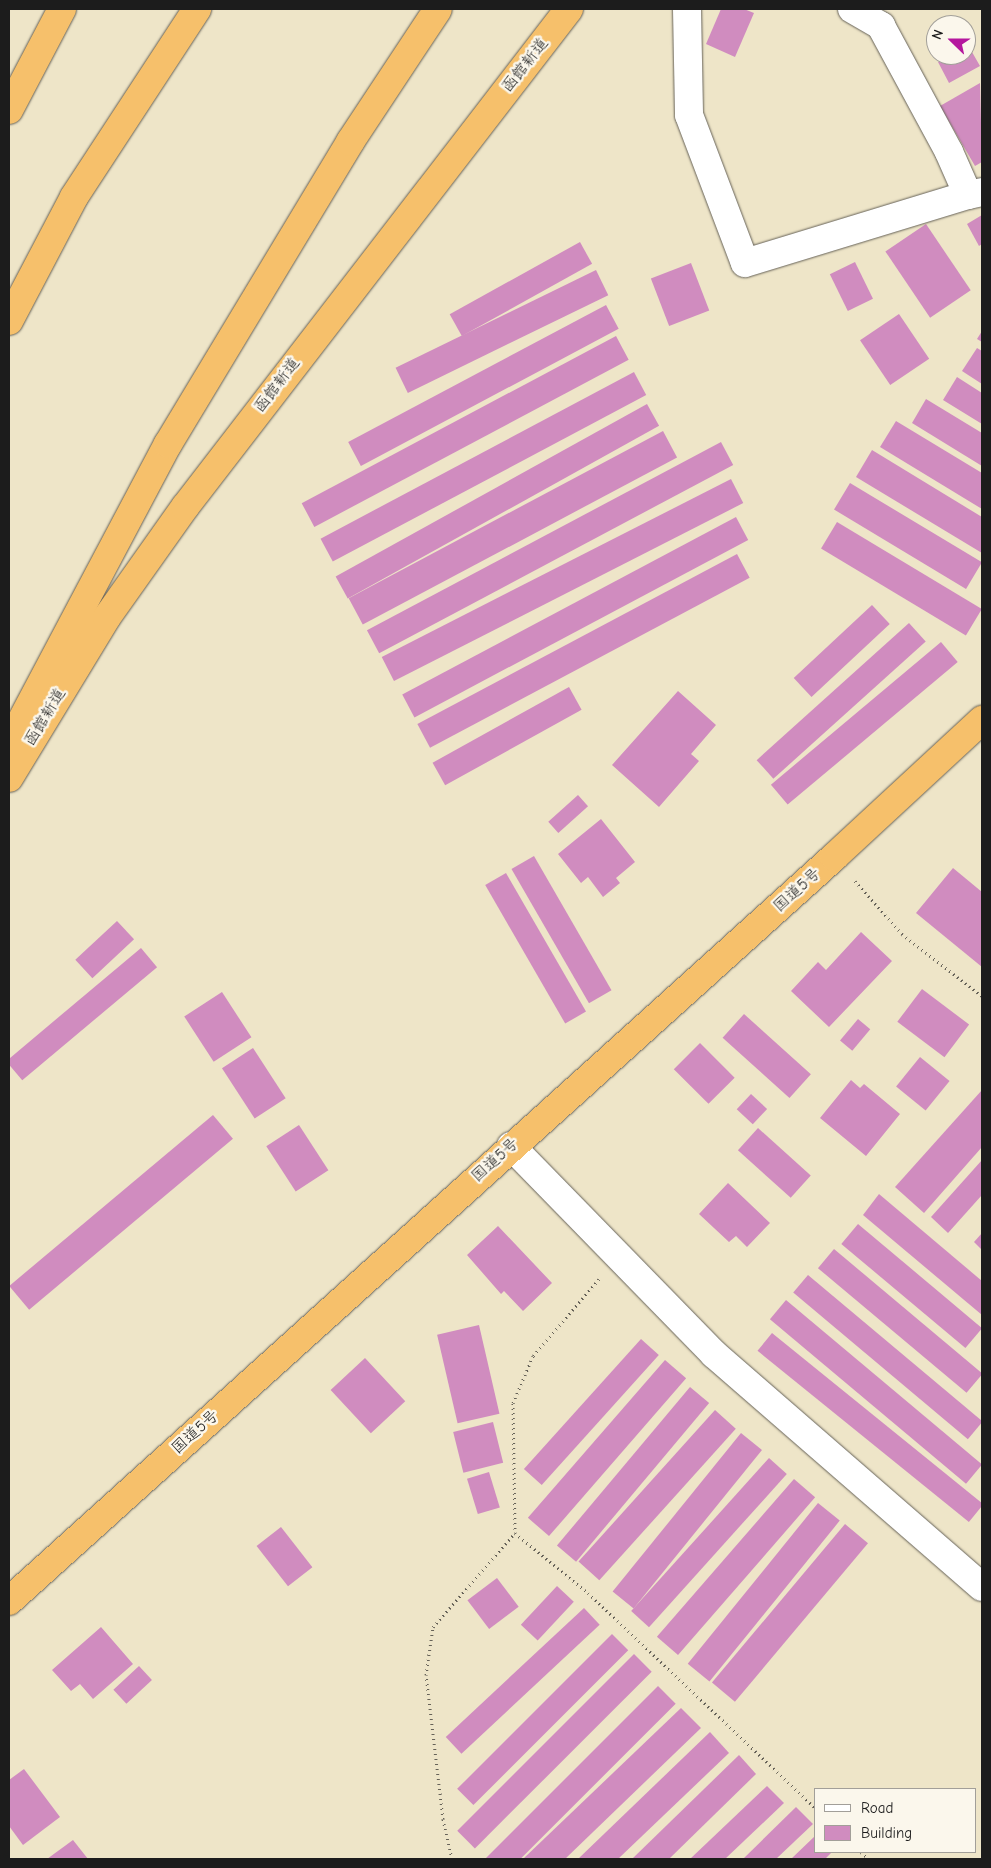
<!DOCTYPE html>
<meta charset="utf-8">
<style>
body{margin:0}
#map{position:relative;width:991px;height:1868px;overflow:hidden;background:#eee5c8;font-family:"Comic Neue","Klee One",sans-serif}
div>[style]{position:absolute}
.building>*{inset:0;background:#d08cbf;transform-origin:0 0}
.path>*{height:3px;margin-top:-1.5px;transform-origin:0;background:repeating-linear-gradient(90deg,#666258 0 1px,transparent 0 5px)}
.roads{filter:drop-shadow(0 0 1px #666258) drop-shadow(0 0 1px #666258)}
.minor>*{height:28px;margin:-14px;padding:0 14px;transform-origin:14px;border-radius:14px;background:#fff}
.highway>*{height:28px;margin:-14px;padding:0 14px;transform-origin:14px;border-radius:14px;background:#f6c06b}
span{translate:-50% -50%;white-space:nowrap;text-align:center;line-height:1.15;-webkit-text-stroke:5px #fbf7ec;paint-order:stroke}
.street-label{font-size:16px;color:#1c1c1c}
.frame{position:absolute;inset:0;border:10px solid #1c1c1c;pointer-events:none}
.legend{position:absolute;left:814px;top:1788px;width:162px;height:65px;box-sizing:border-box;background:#fbf7ec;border:1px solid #a29f99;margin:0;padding:6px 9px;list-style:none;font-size:15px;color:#1c1c1c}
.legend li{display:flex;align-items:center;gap:10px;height:25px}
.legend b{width:25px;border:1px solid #a29f99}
.north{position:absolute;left:926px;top:15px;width:50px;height:50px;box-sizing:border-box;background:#fbf7ec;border:1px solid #a29f99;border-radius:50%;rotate:292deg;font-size:14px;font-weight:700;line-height:20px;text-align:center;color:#1c1c1c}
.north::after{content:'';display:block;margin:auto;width:18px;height:22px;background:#b5179e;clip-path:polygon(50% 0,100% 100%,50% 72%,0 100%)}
</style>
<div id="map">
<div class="building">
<div style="clip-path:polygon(721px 9px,744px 9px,754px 13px,735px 57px,706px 44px)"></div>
<div style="clip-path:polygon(968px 45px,980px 66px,949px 83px,938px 62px,950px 55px,966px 55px)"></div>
<div style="clip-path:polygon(980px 83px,982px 162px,975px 166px,940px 106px)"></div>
<div style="clip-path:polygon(982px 215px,982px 244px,979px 246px,967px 224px)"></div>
<div style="left:926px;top:224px;width:80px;height:49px;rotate:56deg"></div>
<div style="left:580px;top:242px;width:25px;height:149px;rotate:61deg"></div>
<div style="left:855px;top:262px;width:41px;height:28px;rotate:64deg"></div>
<div style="left:691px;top:263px;width:51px;height:43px;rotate:69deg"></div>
<div style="left:596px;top:270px;width:28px;height:223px;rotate:64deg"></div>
<div style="left:606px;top:305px;width:27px;height:292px;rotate:62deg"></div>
<div style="left:899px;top:314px;width:54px;height:47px;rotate:56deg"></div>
<div style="clip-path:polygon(982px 331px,982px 342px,977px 339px)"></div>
<div style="left:616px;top:336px;width:27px;height:356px;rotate:62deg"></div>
<div style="clip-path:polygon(977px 348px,982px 351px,982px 384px,962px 371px)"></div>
<div style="left:634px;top:372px;width:26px;height:355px;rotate:62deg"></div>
<div style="clip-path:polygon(957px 377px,982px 393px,982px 424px,943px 400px)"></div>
<div style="clip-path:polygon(926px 399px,982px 433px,982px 466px,912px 423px)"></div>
<div style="left:647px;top:404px;width:25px;height:356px;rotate:61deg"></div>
<div style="clip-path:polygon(896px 421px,982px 473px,982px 509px,880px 447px)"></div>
<div style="left:663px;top:431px;width:30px;height:356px;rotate:62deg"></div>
<div style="left:721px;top:442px;width:26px;height:401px;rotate:62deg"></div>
<div style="clip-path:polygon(872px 450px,982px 517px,982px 553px,856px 477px)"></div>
<div style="left:731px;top:479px;width:27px;height:392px;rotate:63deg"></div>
<div style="left:850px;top:483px;width:154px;height:31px;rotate:31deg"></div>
<div style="left:736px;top:517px;width:26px;height:378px;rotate:62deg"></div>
<div style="left:837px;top:522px;width:169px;height:31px;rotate:31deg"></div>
<div style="left:737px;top:554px;width:27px;height:362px;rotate:62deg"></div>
<div style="left:872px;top:605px;width:26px;height:107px;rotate:47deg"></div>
<div style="left:909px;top:623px;width:25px;height:205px;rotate:48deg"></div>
<div style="left:941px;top:642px;width:26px;height:222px;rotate:50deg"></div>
<div style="left:569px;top:687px;width:26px;height:156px;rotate:61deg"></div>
<div style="clip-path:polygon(678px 691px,716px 725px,691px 754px,699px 761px,659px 807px,612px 765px)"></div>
<div style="left:578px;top:795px;width:15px;height:40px;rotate:48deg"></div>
<div style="clip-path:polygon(601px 819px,635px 862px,616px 878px,620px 883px,603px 897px,588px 877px,581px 883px,558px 854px)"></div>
<div style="left:534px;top:856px;width:155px;height:26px;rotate:60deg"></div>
<div style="clip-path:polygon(953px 868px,982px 892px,982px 967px,916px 913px)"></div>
<div style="left:506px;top:873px;width:160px;height:24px;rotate:60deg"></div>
<div style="left:117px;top:921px;width:25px;height:57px;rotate:47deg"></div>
<div style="clip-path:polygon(861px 932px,892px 961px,829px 1027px,791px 991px,818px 962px,826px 970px)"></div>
<div style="left:141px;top:948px;width:25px;height:176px;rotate:50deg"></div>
<div style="left:922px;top:989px;width:59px;height:41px;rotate:37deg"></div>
<div style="left:222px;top:992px;width:54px;height:45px;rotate:57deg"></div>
<div style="left:744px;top:1014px;width:90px;height:32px;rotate:42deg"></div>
<div style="left:858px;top:1019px;width:16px;height:28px;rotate:40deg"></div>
<div style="left:700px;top:1043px;width:49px;height:37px;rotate:45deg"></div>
<div style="left:253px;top:1048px;width:60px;height:37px;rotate:57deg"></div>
<div style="left:920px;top:1057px;width:38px;height:38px;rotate:39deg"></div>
<div style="clip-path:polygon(851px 1080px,860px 1088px,864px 1084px,900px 1114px,866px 1156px,820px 1118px)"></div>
<div style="clip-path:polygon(982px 1090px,982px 1147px,924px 1213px,895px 1187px)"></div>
<div style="left:751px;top:1094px;width:22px;height:21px;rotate:43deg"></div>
<div style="left:213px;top:1115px;width:31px;height:266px;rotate:50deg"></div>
<div style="left:299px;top:1125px;width:54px;height:39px;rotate:57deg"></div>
<div style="left:758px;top:1128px;width:71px;height:30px;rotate:42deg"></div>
<div style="clip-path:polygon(982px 1160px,982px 1195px,948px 1233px,931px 1217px)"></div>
<div style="clip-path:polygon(728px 1183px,770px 1223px,747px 1247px,736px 1236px,729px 1242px,699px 1214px)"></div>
<div style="clip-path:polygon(879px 1194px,982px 1281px,982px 1315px,863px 1215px)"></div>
<div style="left:858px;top:1224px;width:162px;height:26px;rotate:40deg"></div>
<div style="clip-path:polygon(498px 1226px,552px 1283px,523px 1311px,504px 1291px,501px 1294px,467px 1255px)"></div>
<div style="clip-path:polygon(982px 1233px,982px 1250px,974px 1242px)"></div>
<div style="left:834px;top:1249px;width:194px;height:25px;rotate:40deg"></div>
<div style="left:808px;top:1275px;width:228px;height:23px;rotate:40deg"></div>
<div style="left:786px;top:1300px;width:256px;height:25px;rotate:40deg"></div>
<div style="left:479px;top:1325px;width:91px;height:43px;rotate:77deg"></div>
<div style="left:772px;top:1333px;width:272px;height:23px;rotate:39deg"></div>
<div style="left:641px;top:1339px;width:24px;height:175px;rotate:42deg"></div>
<div style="left:365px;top:1358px;width:59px;height:47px;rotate:47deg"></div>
<div style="left:665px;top:1360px;width:28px;height:209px;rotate:41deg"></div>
<div style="left:690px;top:1387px;width:25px;height:207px;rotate:40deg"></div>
<div style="left:715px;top:1410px;width:28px;height:204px;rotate:42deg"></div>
<div style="left:493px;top:1422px;width:42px;height:41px;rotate:76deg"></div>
<div style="left:741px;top:1433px;width:27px;height:204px;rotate:39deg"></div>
<div style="left:769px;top:1458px;width:24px;height:206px;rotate:42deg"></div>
<div style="left:489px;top:1472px;width:37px;height:23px;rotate:73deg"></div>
<div style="left:794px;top:1479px;width:28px;height:209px;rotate:41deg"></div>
<div style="left:818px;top:1503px;width:28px;height:207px;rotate:39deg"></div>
<div style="left:845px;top:1524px;width:30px;height:207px;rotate:40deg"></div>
<div style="left:281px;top:1527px;width:51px;height:31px;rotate:52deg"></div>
<div style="left:497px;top:1578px;width:36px;height:37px;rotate:53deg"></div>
<div style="left:557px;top:1586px;width:23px;height:53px;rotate:43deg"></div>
<div style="left:584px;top:1608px;width:23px;height:189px;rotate:47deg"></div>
<div style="clip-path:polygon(101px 1627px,133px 1664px,93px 1699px,80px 1684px,71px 1691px,52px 1670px)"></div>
<div style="left:612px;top:1634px;width:23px;height:219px;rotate:45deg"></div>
<div style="left:634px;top:1654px;width:25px;height:250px;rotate:45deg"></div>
<div style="left:139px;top:1666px;width:19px;height:35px;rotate:47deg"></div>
<div style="left:658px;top:1686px;width:25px;height:250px;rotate:45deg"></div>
<div style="clip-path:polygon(681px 1708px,701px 1728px,565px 1859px,523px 1859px)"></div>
<div style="clip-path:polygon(710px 1732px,729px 1753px,618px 1859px,578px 1859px)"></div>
<div style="clip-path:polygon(739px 1755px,756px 1774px,669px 1859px,632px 1859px)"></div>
<div style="clip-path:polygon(24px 1769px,60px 1817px,23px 1845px,9px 1826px,9px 1780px)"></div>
<div style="clip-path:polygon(767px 1786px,784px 1803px,725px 1859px,690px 1859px)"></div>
<div style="clip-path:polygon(796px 1807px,813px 1824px,776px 1859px,743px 1859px)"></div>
<div style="clip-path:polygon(815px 1836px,815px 1852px,832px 1852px,825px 1859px,791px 1859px)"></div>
<div style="clip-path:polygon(73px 1840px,88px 1859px,47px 1859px)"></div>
</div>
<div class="path">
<div style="left:855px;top:881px;width:71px;rotate:48.4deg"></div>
<div style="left:902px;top:934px;width:101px;rotate:37.8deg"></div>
<div style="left:599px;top:1279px;width:101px;rotate:130.6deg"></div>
<div style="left:533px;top:1356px;width:51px;rotate:113.1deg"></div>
<div style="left:513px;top:1403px;width:130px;rotate:89.1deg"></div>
<div style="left:515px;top:1533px;width:94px;rotate:39.4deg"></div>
<div style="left:588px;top:1593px;width:313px;rotate:43.4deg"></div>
<div style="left:861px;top:1852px;width:11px;rotate:41deg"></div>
<div style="left:452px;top:1859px;width:41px;rotate:-102.7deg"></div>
<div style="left:443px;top:1819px;width:145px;rotate:-96.7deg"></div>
<div style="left:426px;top:1675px;width:49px;rotate:-81.7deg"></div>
<div style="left:433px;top:1627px;width:125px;rotate:-48.9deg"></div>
</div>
<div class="roads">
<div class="minor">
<div style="left:687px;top:9px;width:106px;rotate:88.9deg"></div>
<div style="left:689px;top:115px;width:158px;rotate:69.3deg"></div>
<div style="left:745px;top:263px;width:233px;rotate:-17deg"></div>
<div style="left:852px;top:9px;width:34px;rotate:30deg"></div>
<div style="left:881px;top:26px;width:143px;rotate:61.6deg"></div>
<div style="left:949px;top:152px;width:47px;rotate:66.2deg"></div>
<div style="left:968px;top:195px;width:14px;rotate:-12deg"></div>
<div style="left:511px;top:1146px;width:291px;rotate:45.7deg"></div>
<div style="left:714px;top:1354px;width:355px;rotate:41deg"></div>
</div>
<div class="highway">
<div style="left:9px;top:110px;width:114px;rotate:-62.3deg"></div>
<div style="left:9px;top:321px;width:140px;rotate:-62.3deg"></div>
<div style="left:74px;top:197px;width:225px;rotate:-56.8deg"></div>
<div style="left:9px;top:744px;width:340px;rotate:-62.1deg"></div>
<div style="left:168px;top:444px;width:353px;rotate:-58.9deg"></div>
<div style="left:350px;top:142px;width:159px;rotate:-56.5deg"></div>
<div style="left:9px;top:778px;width:188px;rotate:-58.7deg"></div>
<div style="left:107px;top:617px;width:135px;rotate:-54.7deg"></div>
<div style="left:185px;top:507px;width:629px;rotate:-52.36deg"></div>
<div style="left:9px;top:1601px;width:1111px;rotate:-42.04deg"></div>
<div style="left:834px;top:857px;width:202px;rotate:-42.8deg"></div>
</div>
</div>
<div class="street-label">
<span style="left:525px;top:65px;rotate:-52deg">函館新道</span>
<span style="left:277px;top:385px;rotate:-53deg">函館新道</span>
<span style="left:45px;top:717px;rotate:-59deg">函館新道</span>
<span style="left:797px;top:890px;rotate:-42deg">国道5号</span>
<span style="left:495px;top:1160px;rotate:-42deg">国道5号</span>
<span style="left:195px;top:1432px;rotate:-42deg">国道5号</span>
</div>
<div class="frame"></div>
<ul class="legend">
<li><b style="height:6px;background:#fff"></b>Road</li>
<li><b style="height:14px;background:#d08cbf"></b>Building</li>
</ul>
<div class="north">N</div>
</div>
